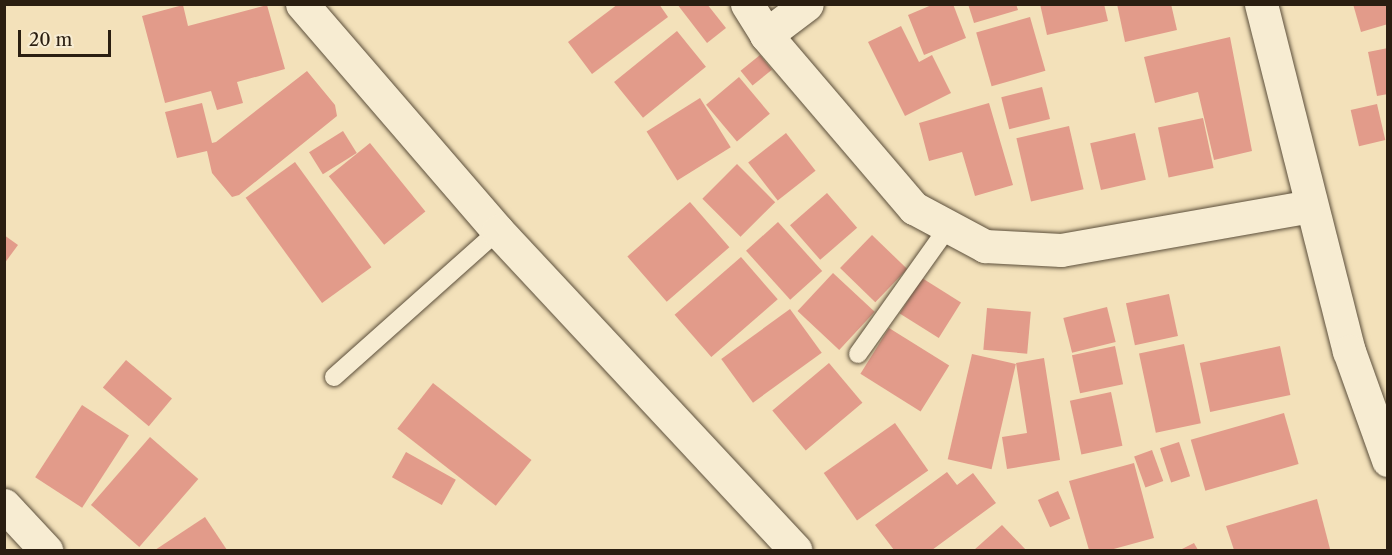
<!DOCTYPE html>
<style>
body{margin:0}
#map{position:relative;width:1392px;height:555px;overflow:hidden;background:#f3e1ba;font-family:"Libre Caslon Text",serif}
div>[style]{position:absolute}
.building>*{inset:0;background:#e29b8a;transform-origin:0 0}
.roads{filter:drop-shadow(0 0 2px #5c4f3b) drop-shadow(0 0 2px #5c4f3b)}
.lane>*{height:18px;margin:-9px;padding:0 9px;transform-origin:9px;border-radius:9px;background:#f7ecd2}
.street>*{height:33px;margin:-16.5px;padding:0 16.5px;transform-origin:16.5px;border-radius:16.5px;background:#f7ecd2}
span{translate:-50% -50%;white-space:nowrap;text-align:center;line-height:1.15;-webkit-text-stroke:4.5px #f7ecd2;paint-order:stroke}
.frame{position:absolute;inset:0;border:6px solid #2a1e11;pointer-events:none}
.scale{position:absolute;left:18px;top:30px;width:93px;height:27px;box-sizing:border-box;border:3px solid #2a1e11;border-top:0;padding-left:8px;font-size:18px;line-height:21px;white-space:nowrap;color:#2a1e11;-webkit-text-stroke:4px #f7ecd2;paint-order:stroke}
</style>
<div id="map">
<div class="building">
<div style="clip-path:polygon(618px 4px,659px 4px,668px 17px,592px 74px,568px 42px)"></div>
<div style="clip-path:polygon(677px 4px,707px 4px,726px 28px,707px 43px)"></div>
<div style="clip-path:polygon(934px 4px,953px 4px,966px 38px,924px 55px,908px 15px)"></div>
<div style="clip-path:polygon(968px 4px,1016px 4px,1018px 10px,974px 23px)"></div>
<div style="clip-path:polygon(1040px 4px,1104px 4px,1108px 21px,1047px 35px)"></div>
<div style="clip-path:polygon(1117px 4px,1171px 4px,1177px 30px,1125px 42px)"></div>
<div style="clip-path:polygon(1353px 4px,1388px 4px,1388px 24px,1361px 32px)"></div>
<div style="clip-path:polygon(183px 5px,188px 26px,267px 5px,285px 69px,237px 82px,243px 103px,217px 110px,211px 91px,165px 103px,142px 16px)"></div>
<div style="left:1030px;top:17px;width:56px;height:56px;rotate:74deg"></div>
<div style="clip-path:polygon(901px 26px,919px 62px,932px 55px,951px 93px,905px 116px,868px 42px)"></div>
<div style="left:677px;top:31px;width:46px;height:81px;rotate:51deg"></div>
<div style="clip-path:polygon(1230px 37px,1252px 151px,1214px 160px,1198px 92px,1155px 103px,1144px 57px)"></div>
<div style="clip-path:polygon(1388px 48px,1388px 94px,1377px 96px,1368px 52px)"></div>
<div style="left:760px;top:55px;width:19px;height:25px;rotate:51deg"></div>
<div style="clip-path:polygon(307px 71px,335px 105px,337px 116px,239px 195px,232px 197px,212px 173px,207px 151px,177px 158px,165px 112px,202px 103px,212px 143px,216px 142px)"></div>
<div style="left:739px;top:77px;width:48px;height:43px;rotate:50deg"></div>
<div style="left:1042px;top:87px;width:33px;height:42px;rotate:76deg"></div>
<div style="left:700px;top:98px;width:58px;height:63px;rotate:58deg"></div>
<div style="clip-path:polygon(989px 103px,1013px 185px,975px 196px,962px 152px,929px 161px,919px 123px)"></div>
<div style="left:1377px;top:104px;width:37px;height:27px;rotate:77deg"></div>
<div style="left:1203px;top:118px;width:51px;height:46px;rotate:78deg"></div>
<div style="left:1069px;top:126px;width:65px;height:54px;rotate:77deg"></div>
<div style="left:343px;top:131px;width:26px;height:40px;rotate:58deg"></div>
<div style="left:786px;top:133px;width:48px;height:48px;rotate:52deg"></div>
<div style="left:1135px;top:133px;width:48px;height:46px;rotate:77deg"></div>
<div style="left:370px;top:143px;width:88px;height:53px;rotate:51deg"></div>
<div style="left:295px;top:162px;width:130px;height:61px;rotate:54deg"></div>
<div style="left:737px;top:164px;width:54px;height:49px;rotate:45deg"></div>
<div style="left:827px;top:193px;width:46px;height:49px;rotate:49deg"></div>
<div style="left:690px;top:202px;width:60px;height:83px;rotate:49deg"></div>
<div style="left:778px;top:222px;width:66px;height:43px;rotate:48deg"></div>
<div style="clip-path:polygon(4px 235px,18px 245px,4px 264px)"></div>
<div style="left:872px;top:235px;width:49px;height:46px;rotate:44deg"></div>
<div style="left:741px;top:257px;width:56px;height:88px;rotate:49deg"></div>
<div style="left:833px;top:273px;width:57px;height:52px;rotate:43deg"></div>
<div style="left:922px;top:278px;width:46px;height:42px;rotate:32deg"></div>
<div style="left:1169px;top:294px;width:43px;height:44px;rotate:78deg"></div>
<div style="left:1107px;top:307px;width:36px;height:45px;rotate:76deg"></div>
<div style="left:987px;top:308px;width:44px;height:42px;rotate:5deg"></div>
<div style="left:790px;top:309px;width:54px;height:85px;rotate:54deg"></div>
<div style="left:889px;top:328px;width:71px;height:54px;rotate:32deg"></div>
<div style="left:1184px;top:344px;width:81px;height:46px;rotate:78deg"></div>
<div style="left:1115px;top:346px;width:39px;height:44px;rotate:78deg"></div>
<div style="left:1280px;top:346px;width:50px;height:82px;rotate:78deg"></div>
<div style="left:972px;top:354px;width:45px;height:108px;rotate:13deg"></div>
<div style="clip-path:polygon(1044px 358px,1060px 460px,1007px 469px,1002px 437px,1027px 433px,1016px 363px)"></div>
<div style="left:126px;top:360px;width:60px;height:36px;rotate:40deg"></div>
<div style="left:829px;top:363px;width:52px;height:74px;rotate:50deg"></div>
<div style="left:433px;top:383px;width:125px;height:58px;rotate:38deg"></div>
<div style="left:1111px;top:392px;width:55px;height:42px;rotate:78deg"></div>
<div style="left:82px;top:405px;width:56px;height:86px;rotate:33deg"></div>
<div style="left:1284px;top:413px;width:53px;height:97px;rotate:74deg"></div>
<div style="left:895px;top:423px;width:58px;height:87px;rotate:55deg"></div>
<div style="left:150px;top:437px;width:64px;height:90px;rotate:41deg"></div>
<div style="left:1179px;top:442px;width:36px;height:20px;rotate:72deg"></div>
<div style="left:1152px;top:450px;width:33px;height:19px;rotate:70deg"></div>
<div style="left:406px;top:452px;width:57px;height:29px;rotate:29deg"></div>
<div style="clip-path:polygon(1134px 463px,1154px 538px,1110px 550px,1089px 550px,1069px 481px)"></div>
<div style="clip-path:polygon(947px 472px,957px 485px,973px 473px,996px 503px,932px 550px,894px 550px,875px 525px)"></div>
<div style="left:1058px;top:491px;width:30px;height:22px;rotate:66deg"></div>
<div style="clip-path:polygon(1317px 499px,1330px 549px,1234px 550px,1226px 526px)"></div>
<div style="clip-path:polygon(205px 517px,227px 550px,155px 550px)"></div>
<div style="clip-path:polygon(1002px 525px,1026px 550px,974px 550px)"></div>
<div style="clip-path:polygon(1194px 543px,1198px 550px,1180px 550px)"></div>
</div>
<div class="roads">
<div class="lane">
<div style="left:858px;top:354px;width:157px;rotate:-54.6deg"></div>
<div style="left:334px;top:377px;width:220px;rotate:-41.7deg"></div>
</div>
<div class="street">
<div style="left:302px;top:4px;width:300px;rotate:49.2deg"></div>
<div style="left:498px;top:231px;width:436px;rotate:47deg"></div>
<div style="left:747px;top:4px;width:36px;rotate:58deg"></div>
<div style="left:766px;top:35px;width:228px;rotate:49.5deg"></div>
<div style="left:914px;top:208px;width:81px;rotate:28.2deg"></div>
<div style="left:985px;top:246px;width:76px;rotate:3deg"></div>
<div style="left:1061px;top:250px;width:254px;rotate:-10deg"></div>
<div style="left:1261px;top:4px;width:358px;rotate:75.8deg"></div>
<div style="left:1349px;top:351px;width:116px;rotate:70.3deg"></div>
<div style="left:766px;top:35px;width:51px;rotate:-37.1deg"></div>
<div style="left:4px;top:505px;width:62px;rotate:47deg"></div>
</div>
</div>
<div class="frame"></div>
<div class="scale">20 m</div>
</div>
